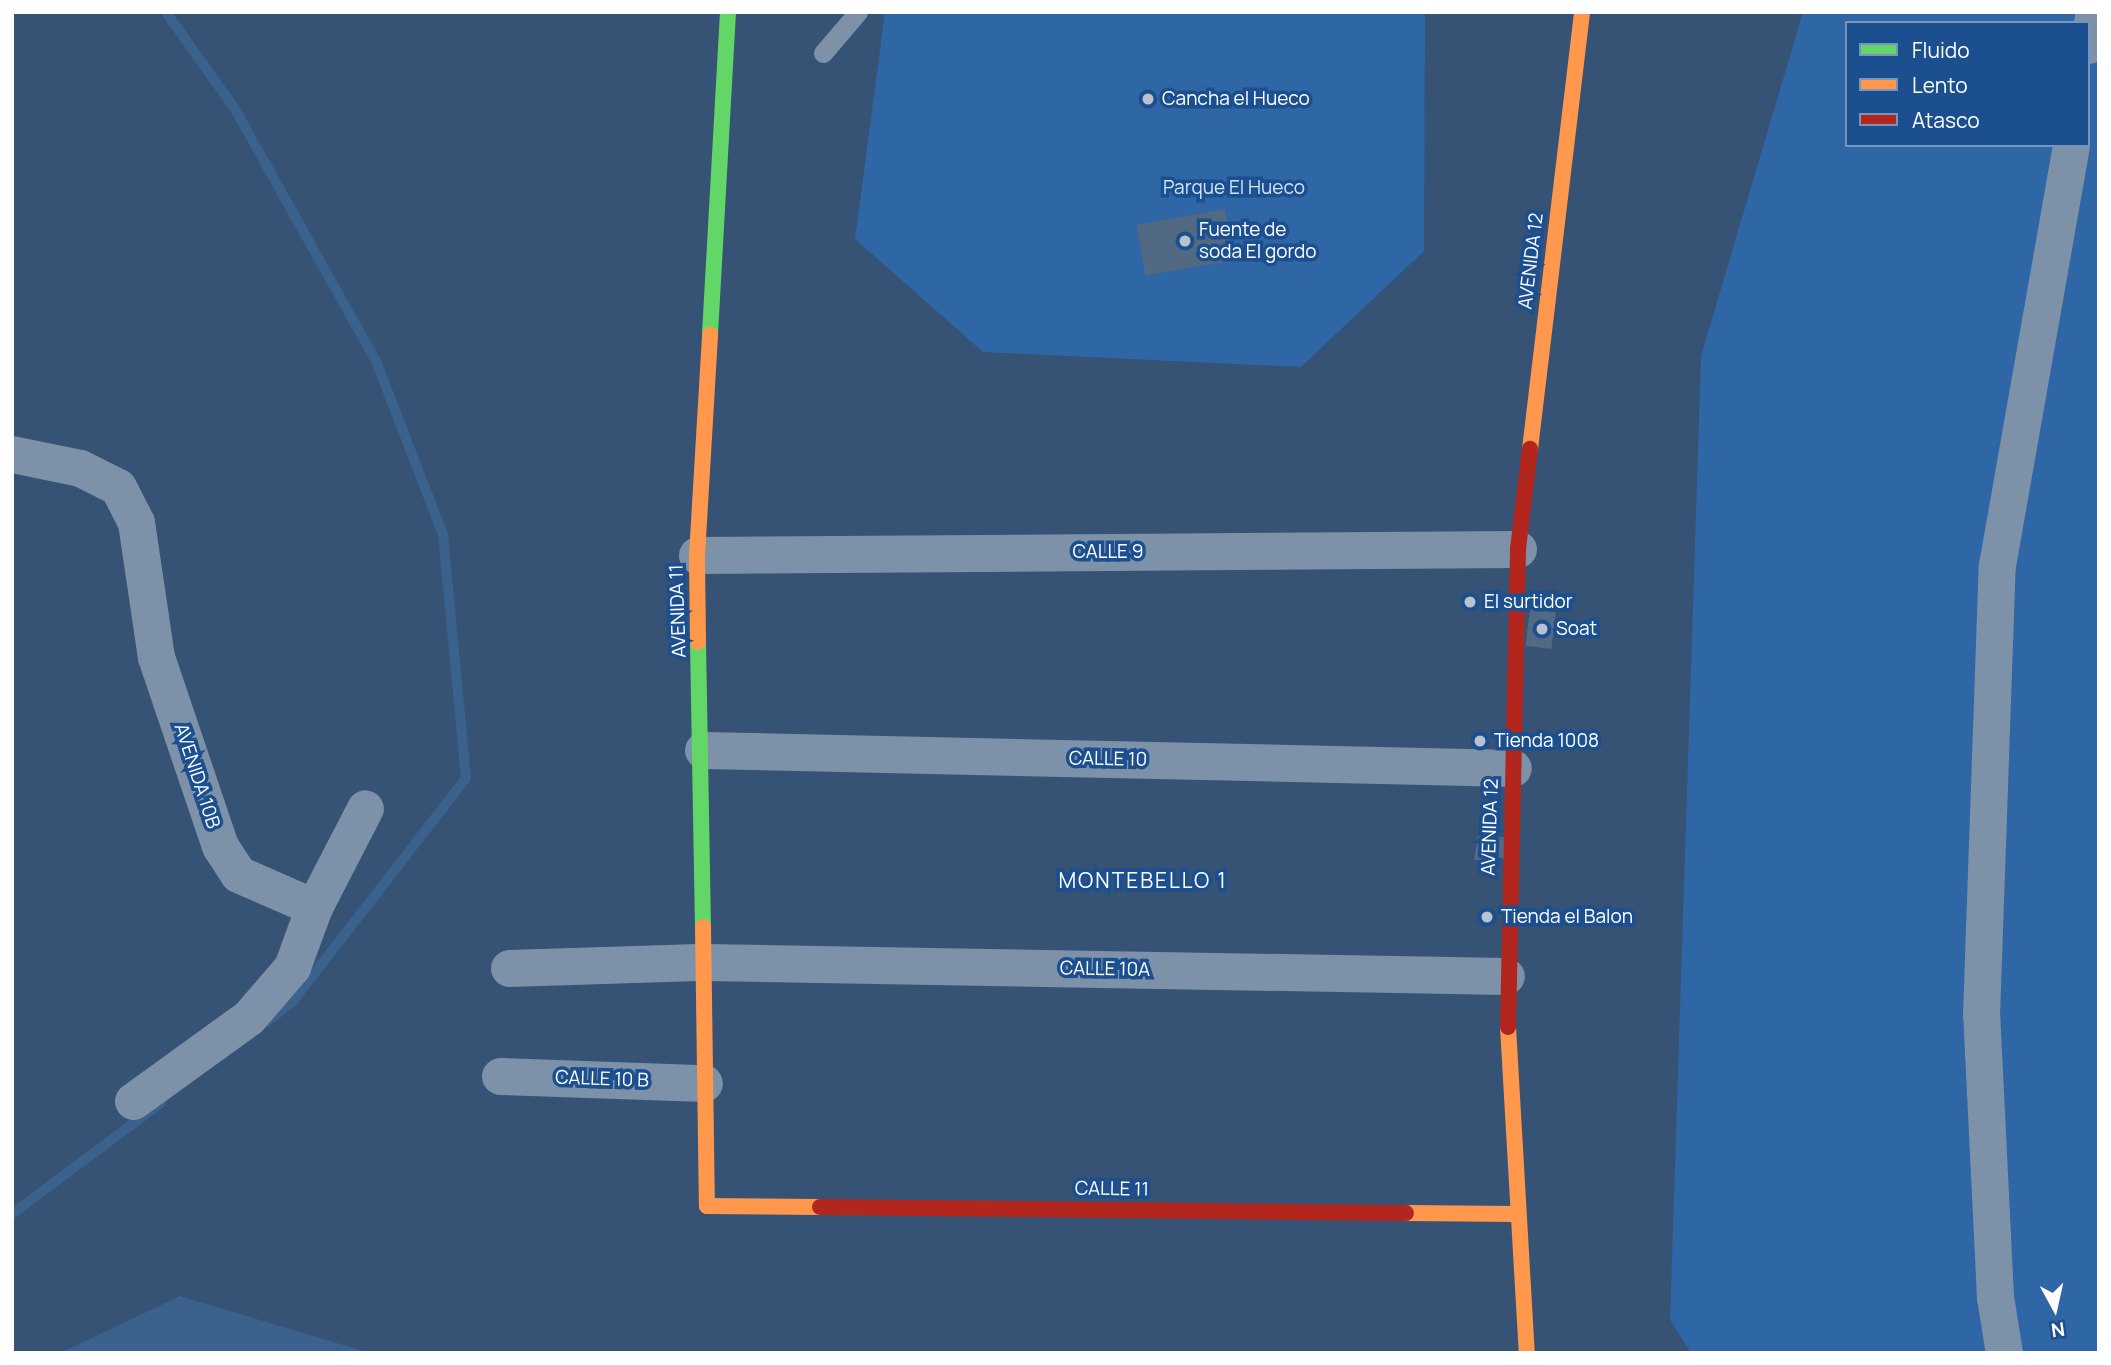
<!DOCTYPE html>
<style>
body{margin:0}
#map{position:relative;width:2111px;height:1365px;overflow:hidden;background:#365274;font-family:Manrope,sans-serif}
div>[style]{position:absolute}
.green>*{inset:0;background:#2f66a5}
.water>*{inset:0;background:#3b618d}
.stream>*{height:10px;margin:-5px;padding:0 5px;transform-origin:5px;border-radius:5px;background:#3b618d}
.building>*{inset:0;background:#526984;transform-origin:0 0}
.lane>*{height:19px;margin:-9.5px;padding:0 9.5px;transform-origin:9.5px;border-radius:9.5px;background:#7d92a8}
.street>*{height:37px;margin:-18.5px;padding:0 18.5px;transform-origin:18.5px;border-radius:18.5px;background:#7d92a8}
.fast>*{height:16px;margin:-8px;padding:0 8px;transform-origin:8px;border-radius:8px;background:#63d668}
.slow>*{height:16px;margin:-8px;padding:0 8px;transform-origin:8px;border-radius:8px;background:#ff974d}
.jam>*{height:16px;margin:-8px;padding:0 8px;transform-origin:8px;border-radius:8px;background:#b3261e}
.dots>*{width:19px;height:19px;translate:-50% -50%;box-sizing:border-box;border:4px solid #1b4f8f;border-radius:50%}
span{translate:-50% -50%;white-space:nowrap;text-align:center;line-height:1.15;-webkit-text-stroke:7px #1b4f8f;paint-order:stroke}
.poi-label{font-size:19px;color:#fff}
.left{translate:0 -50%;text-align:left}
.park-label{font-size:19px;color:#cfe3fa}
.street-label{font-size:19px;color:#fff}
.neighbourhood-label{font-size:21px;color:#fff;letter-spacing:2px}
.frame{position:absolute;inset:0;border:14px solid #fff;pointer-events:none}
.legend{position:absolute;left:1845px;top:21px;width:245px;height:126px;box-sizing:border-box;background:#1b4f8f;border:2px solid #7695bc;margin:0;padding:9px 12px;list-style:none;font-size:21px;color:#fff}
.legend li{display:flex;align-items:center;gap:14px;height:35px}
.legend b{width:35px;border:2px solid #7695bc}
.north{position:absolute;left:2020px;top:1274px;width:70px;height:70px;-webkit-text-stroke:5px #1b4f8f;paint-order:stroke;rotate:172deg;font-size:19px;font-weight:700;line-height:28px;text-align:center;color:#fff}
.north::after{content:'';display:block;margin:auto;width:24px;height:32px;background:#fff;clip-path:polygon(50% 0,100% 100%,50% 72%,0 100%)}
</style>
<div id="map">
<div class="green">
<div style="clip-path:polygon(885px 12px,1425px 12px,1424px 251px,1301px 367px,983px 352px,855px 239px)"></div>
<div style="clip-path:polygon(evenodd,1803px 12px,2099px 12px,2099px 1353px,1691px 1353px,1670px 1320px,1701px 356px,1803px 12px,1847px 23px,2088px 23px,2088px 145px,1847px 145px,1847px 23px)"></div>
</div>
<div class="water">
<div style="clip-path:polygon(180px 1296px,370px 1353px,60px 1353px)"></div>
</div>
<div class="stream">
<div style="left:166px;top:12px;width:119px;rotate:54.6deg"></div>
<div style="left:235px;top:109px;width:289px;rotate:60.8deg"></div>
<div style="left:376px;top:361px;width:186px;rotate:68.9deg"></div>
<div style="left:443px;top:535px;width:244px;rotate:84.6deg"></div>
<div style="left:466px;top:778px;width:284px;rotate:127.8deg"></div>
<div style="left:292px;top:1002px;width:34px;rotate:142deg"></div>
<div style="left:12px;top:1214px;width:186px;rotate:-36.7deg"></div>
</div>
<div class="building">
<div style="left:1225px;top:209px;width:52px;height:90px;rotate:80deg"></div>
<div style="left:1530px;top:609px;width:26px;height:37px;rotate:7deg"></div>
<div style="clip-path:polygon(1478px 836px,1506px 837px,1506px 860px,1474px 860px)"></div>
</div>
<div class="lane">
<div style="left:823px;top:53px;width:54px;rotate:-49.5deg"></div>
</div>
<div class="street">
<div style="left:2088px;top:45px;width:34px;rotate:-80deg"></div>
<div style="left:12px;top:454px;width:69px;rotate:11.6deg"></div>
<div style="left:80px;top:468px;width:42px;rotate:26.6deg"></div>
<div style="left:118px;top:487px;width:39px;rotate:63deg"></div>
<div style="left:136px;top:522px;width:136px;rotate:81.6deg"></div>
<div style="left:156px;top:657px;width:200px;rotate:71.3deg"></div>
<div style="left:220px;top:846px;width:33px;rotate:57deg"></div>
<div style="left:238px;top:874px;width:83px;rotate:23.5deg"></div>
<div style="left:314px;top:907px;width:111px;rotate:-62.7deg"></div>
<div style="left:697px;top:555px;width:821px;rotate:-0.42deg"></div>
<div style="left:703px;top:750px;width:810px;rotate:1.27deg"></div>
<div style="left:509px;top:968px;width:196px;rotate:-1.8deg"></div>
<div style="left:705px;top:962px;width:801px;rotate:1deg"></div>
<div style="left:500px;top:1076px;width:204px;rotate:2deg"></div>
<div style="left:133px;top:1101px;width:143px;rotate:-35.9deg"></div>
<div style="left:249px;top:1017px;width:66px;rotate:-49.3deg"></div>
<div style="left:292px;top:967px;width:64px;rotate:-69.9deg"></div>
<div style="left:2004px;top:1353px;width:57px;rotate:-99.1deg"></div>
<div style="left:1995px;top:1297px;width:282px;rotate:-92.8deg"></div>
<div style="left:1981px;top:1015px;width:450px;rotate:-88deg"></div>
<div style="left:1997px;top:565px;width:426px;rotate:-80deg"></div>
</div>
<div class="fast">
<div style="left:710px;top:334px;width:320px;rotate:-86.8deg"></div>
<div style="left:698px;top:642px;width:285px;rotate:89deg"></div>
</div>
<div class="slow">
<div style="left:1530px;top:449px;width:440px;rotate:-83.2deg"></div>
<div style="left:698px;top:642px;width:87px;rotate:-90.7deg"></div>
<div style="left:697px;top:555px;width:221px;rotate:-86.6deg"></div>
<div style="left:703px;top:927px;width:279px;rotate:89.2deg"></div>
<div style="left:707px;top:1206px;width:113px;rotate:0.5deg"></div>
<div style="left:1508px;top:1027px;width:327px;rotate:86.7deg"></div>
<div style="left:1406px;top:1213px;width:110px;rotate:0.5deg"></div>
</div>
<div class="jam">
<div style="left:1508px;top:1027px;width:478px;rotate:-88.8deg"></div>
<div style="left:1518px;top:549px;width:101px;rotate:-83.2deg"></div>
<div style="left:820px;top:1207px;width:586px;rotate:0.59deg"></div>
</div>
<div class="dots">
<div style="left:1148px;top:99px;background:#b9c2ce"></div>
<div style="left:1185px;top:241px;background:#b9c2ce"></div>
<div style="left:1470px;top:602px;background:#b9c2ce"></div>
<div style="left:1542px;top:629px;background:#b9c2ce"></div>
<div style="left:1480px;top:741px;background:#b9c2ce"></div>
<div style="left:1487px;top:917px;background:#b9c2ce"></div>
</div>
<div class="poi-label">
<span class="left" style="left:1162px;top:99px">Cancha el Hueco</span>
<span class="left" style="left:1199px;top:241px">Fuente de<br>soda El gordo</span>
<span class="left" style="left:1484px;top:602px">El surtidor</span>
<span class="left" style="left:1556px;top:629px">Soat</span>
<span class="left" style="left:1494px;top:741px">Tienda 1008</span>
<span class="left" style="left:1501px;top:917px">Tienda el Balon</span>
</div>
<div class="park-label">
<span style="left:1234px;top:188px">Parque El Hueco</span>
</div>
<div class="street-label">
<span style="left:1531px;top:261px;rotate:-83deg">AVENIDA 12</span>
<span style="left:1108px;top:552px">CALLE 9</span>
<span style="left:678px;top:611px;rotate:-92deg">AVENIDA 11</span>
<span style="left:1108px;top:759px;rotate:1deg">CALLE 10</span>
<span style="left:197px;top:776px;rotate:72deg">AVENIDA 10B</span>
<span style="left:1490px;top:827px;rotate:-88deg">AVENIDA 12</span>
<span style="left:1105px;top:969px;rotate:1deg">CALLE 10A</span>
<span style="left:602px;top:1079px;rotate:2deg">CALLE 10 B</span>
<span style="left:1112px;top:1189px;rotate:1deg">CALLE 11</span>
</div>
<div class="neighbourhood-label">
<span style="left:1143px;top:880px">MONTEBELLO 1</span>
</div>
<div class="frame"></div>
<ul class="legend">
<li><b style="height:9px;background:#63d668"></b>Fluido</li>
<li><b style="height:9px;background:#ff974d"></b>Lento</li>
<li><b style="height:9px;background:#b3261e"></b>Atasco</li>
</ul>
<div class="north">N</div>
</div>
